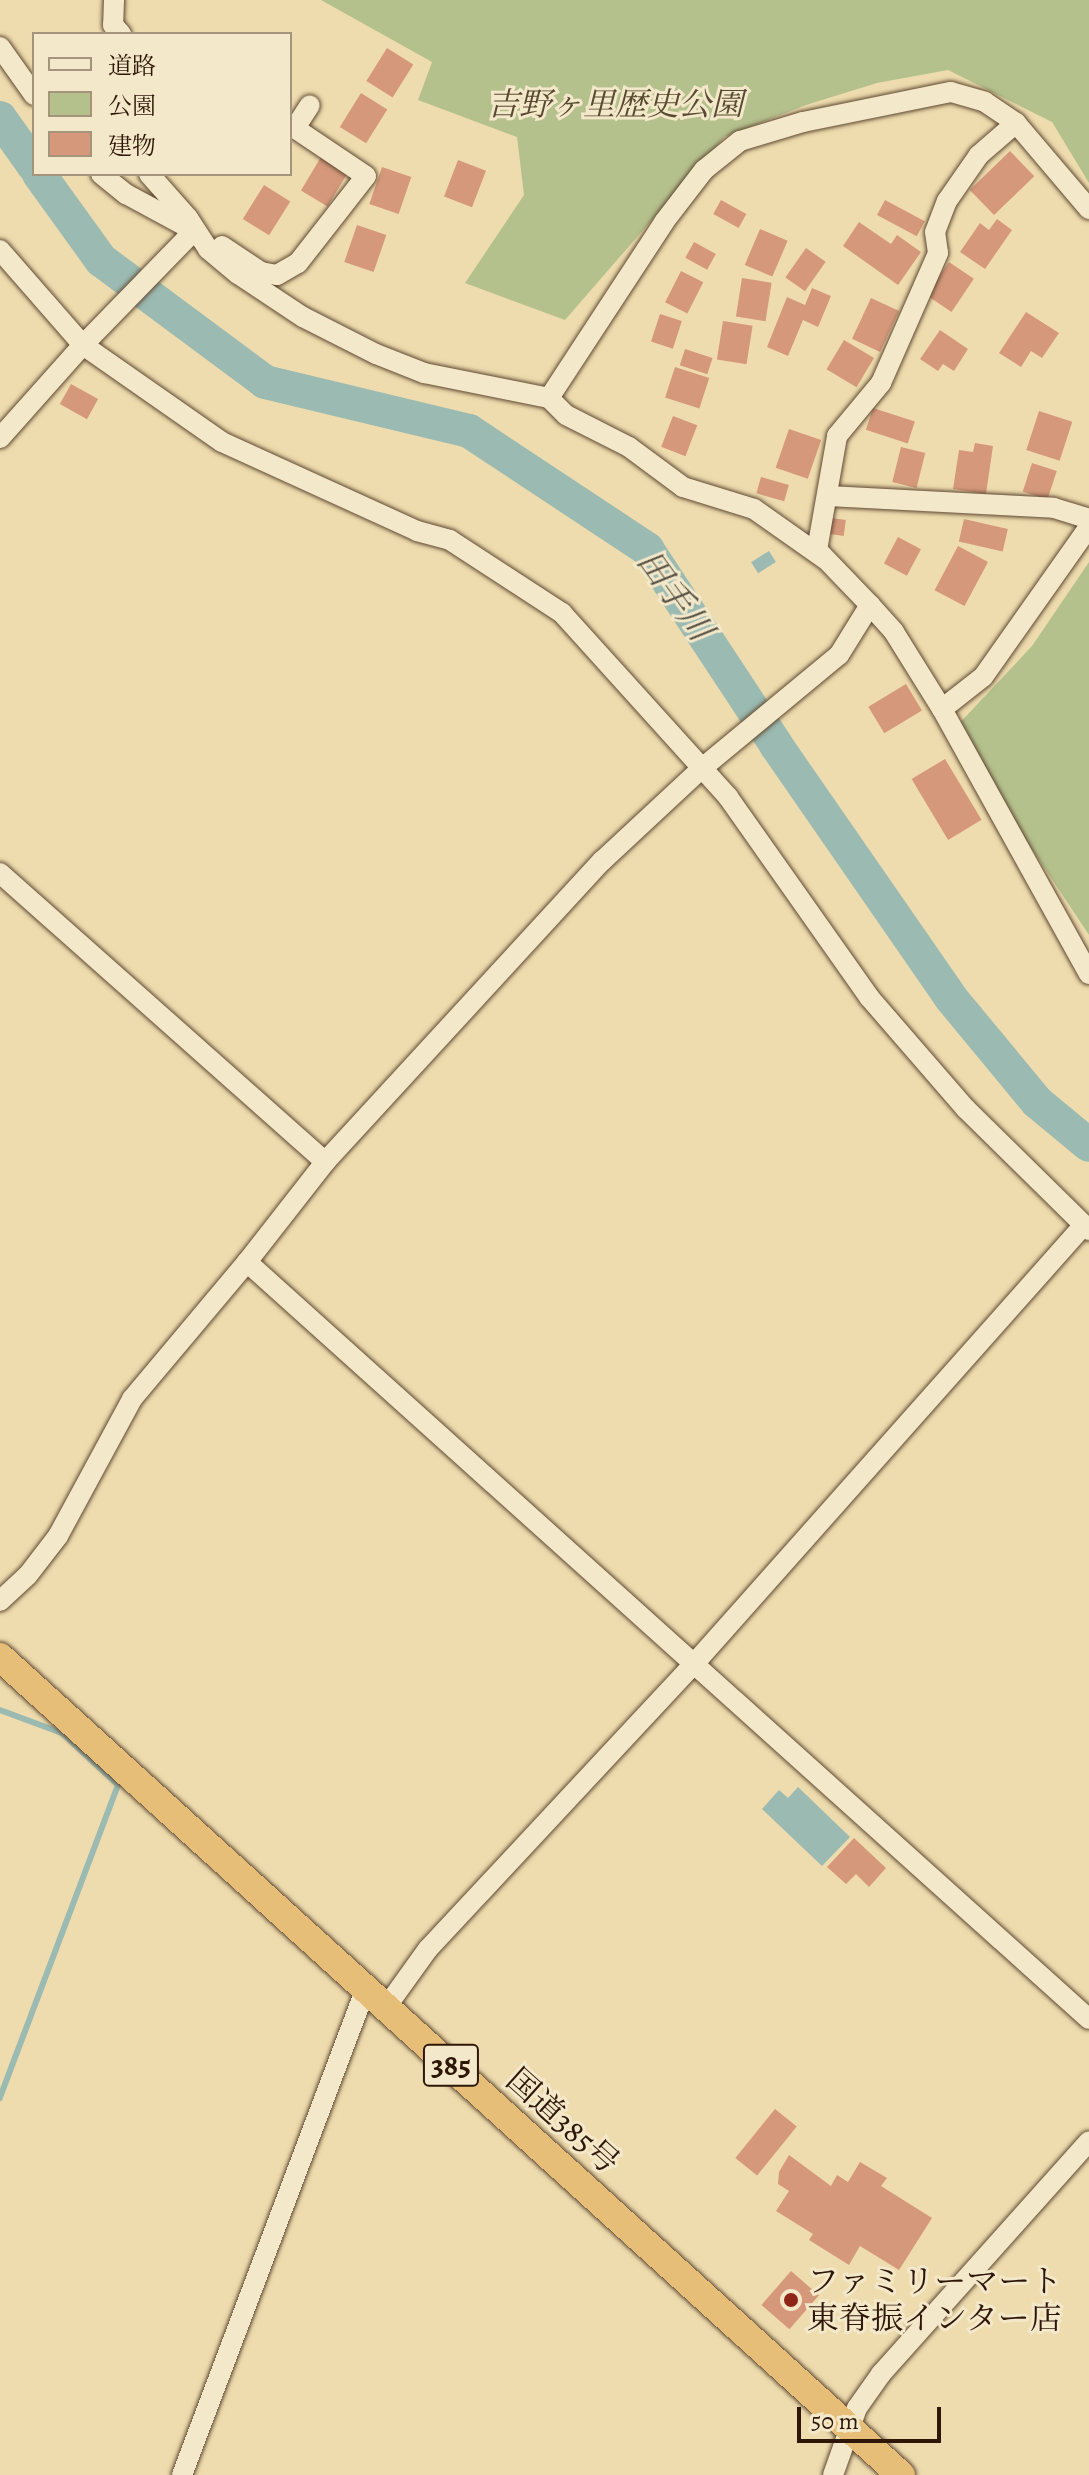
<!DOCTYPE html>
<meta charset="utf-8">
<style>
body{margin:0}
#map{position:relative;width:1089px;height:2475px;overflow:hidden;background:#eedcae;font-family:Alegreya,"Noto Serif JP",serif}
div>[style]{position:absolute}
.green>*{inset:0;background:#b5c18d}
.water>*{inset:0;background:#9bbab1;transform-origin:0 0}
.stream>*{height:6px;margin:-3px;padding:0 3px;transform-origin:3px;border-radius:3px;background:#9bbab1}
.river>*{height:34px;margin:-17px;padding:0 17px;transform-origin:17px;border-radius:17px;background:#9bbab1}
.building>*{inset:0;background:#d6987b;transform-origin:0 0}
.roads{filter:drop-shadow(0 0 2px #5f4832) drop-shadow(0 0 2px #5f4832)}
.minor>*{height:20px;margin:-10px;padding:0 10px;transform-origin:10px;border-radius:10px;background:#f4e8ca}
.highway>*{height:28px;margin:-14px;padding:0 14px;transform-origin:14px;border-radius:14px;background:#e7be77}
.dots>*{width:22px;height:22px;translate:-50% -50%;box-sizing:border-box;border:4px solid #f4e8ca;border-radius:50%}
span{translate:-50% -50%;white-space:nowrap;text-align:center;line-height:1.15;-webkit-text-stroke:6px #f4e8ca;paint-order:stroke}
.shield-label span{padding:2px 6px;background:#f4e8ca;border:2px solid;border-radius:6px;-webkit-text-stroke-width:0}
.shield-label{font-size:30px;color:#2f1708;font-weight:700}
.park-label{font-size:32px;color:#574a30;font-style:italic}
.street-label{font-size:32px;color:#2f1708}
.poi-label{font-size:32px;color:#2f1708}
.left{translate:0 -50%;text-align:left}
.water-label{font-size:34px;color:#555043;font-style:italic}
.legend{position:absolute;left:32px;top:32px;width:260px;height:144px;box-sizing:border-box;background:#f4e8ca;border:2px solid #a5947c;margin:0;padding:10px 14px;list-style:none;font-size:24px;color:#2f1708}
.legend li{display:flex;align-items:center;gap:16px;height:40px}
.legend b{width:40px;border:2px solid #a5947c}
.scale{position:absolute;left:797px;top:2407px;width:144px;height:36px;box-sizing:border-box;border:4px solid #2f1708;border-top:0;padding-left:10px;font-size:24px;line-height:28px;white-space:nowrap;color:#2f1708;-webkit-text-stroke:6px #f4e8ca;paint-order:stroke}
</style>
<div id="map">
<div class="green">
<div style="clip-path:polygon(321px 0,1089px 0,1089px 183px,1052px 122px,948px 70px,877px 83px,806px 105px,724px 137px,565px 320px,465px 283px,524px 195px,517px 137px,418px 100px,432px 62px)"></div>
<div style="clip-path:polygon(1089px 562px,1089px 935px,953px 730px,1032px 646px)"></div>
</div>
<div class="water">
<div style="left:769px;top:551px;width:13px;height:21px;rotate:58deg"></div>
<div style="clip-path:polygon(798px 1787px,850px 1837px,822px 1866px,762px 1809px,779px 1790px,788px 1798px)"></div>
</div>
<div class="stream">
<div style="left:0;top:1710px;width:66px;rotate:20.4deg"></div>
<div style="left:62px;top:1733px;width:76px;rotate:42.9deg"></div>
<div style="left:118px;top:1785px;width:335px;rotate:110.7deg"></div>
</div>
<div class="river">
<div style="left:0;top:118px;width:59px;rotate:54.7deg"></div>
<div style="left:39px;top:174px;width:106px;rotate:54.2deg"></div>
<div style="left:101px;top:260px;width:204px;rotate:36.6deg"></div>
<div style="left:265px;top:382px;width:210px;rotate:13.5deg"></div>
<div style="left:469px;top:431px;width:214px;rotate:33.5deg"></div>
<div style="left:647px;top:549px;width:235px;rotate:56.6deg"></div>
<div style="left:776px;top:745px;width:308px;rotate:55.3deg"></div>
<div style="left:951px;top:998px;width:135px;rotate:50.4deg"></div>
<div style="left:1037px;top:1102px;width:67px;rotate:39.6deg"></div>
</div>
<div class="building">
<div style="left:387px;top:48px;width:31px;height:39px;rotate:32deg"></div>
<div style="left:361px;top:93px;width:31px;height:40px;rotate:32deg"></div>
<div style="left:1010px;top:151px;width:35px;height:56px;rotate:46deg"></div>
<div style="left:321px;top:157px;width:31px;height:39px;rotate:31deg"></div>
<div style="left:458px;top:160px;width:30px;height:39px;rotate:21deg"></div>
<div style="left:382px;top:167px;width:31px;height:39px;rotate:19deg"></div>
<div style="left:264px;top:185px;width:31px;height:40px;rotate:32deg"></div>
<div style="left:721px;top:200px;width:29px;height:16px;rotate:29deg"></div>
<div style="left:885px;top:200px;width:45px;height:17px;rotate:28deg"></div>
<div style="clip-path:polygon(997px 219px,1012px 230px,985px 269px,960px 252px,980px 223px,989px 230px)"></div>
<div style="clip-path:polygon(859px 222px,891px 244px,897px 235px,921px 252px,898px 285px,843px 246px)"></div>
<div style="left:357px;top:225px;width:31px;height:39px;rotate:19deg"></div>
<div style="left:760px;top:229px;width:30px;height:39px;rotate:23deg"></div>
<div style="left:694px;top:242px;width:25px;height:18px;rotate:29deg"></div>
<div style="left:806px;top:248px;width:24px;height:36px;rotate:35deg"></div>
<div style="left:949px;top:262px;width:30px;height:40px;rotate:34deg"></div>
<div style="left:681px;top:271px;width:25px;height:35px;rotate:27deg"></div>
<div style="left:742px;top:278px;width:30px;height:39px;rotate:9deg"></div>
<div style="clip-path:polygon(812px 288px,831px 296px,818px 327px,803px 320px,788px 356px,767px 347px,787px 297px,805px 305px)"></div>
<div style="left:871px;top:298px;width:31px;height:45px;rotate:25deg"></div>
<div style="clip-path:polygon(1026px 312px,1059px 333px,1042px 358px,1031px 351px,1021px 367px,999px 353px)"></div>
<div style="left:660px;top:314px;width:23px;height:29px;rotate:18deg"></div>
<div style="left:723px;top:321px;width:30px;height:39px;rotate:9deg"></div>
<div style="clip-path:polygon(940px 330px,968px 349px,954px 371px,943px 364px,938px 371px,920px 359px)"></div>
<div style="left:844px;top:340px;width:35px;height:34px;rotate:31deg"></div>
<div style="left:685px;top:349px;width:29px;height:17px;rotate:18deg"></div>
<div style="left:675px;top:367px;width:36px;height:32px;rotate:18deg"></div>
<div style="left:71px;top:384px;width:31px;height:23px;rotate:29deg"></div>
<div style="left:873px;top:408px;width:44px;height:23px;rotate:18deg"></div>
<div style="left:1039px;top:411px;width:35px;height:41px;rotate:18deg"></div>
<div style="left:673px;top:416px;width:26px;height:33px;rotate:21deg"></div>
<div style="left:789px;top:429px;width:34px;height:41px;rotate:19deg"></div>
<div style="clip-path:polygon(975px 443px,993px 446px,986px 494px,953px 489px,959px 450px,973px 452px)"></div>
<div style="left:901px;top:447px;width:25px;height:36px;rotate:14deg"></div>
<div style="left:1032px;top:463px;width:26px;height:30px;rotate:18deg"></div>
<div style="left:761px;top:477px;width:29px;height:17px;rotate:16deg"></div>
<div style="left:831px;top:518px;width:15px;height:16px;rotate:8deg"></div>
<div style="left:964px;top:519px;width:45px;height:23px;rotate:13deg"></div>
<div style="left:898px;top:537px;width:26px;height:30px;rotate:28deg"></div>
<div style="left:958px;top:546px;width:34px;height:50px;rotate:28deg"></div>
<div style="left:906px;top:684px;width:31px;height:44px;rotate:59deg"></div>
<div style="left:945px;top:759px;width:71px;height:39px;rotate:59deg"></div>
<div style="clip-path:polygon(854px 1838px,886px 1868px,869px 1887px,856px 1874px,846px 1884px,827px 1867px)"></div>
<div style="left:775px;top:2109px;width:28px;height:63px;rotate:39deg"></div>
<div style="clip-path:polygon(789px 2155px,831px 2186px,837px 2175px,848px 2182px,860px 2162px,887px 2178px,881px 2186px,932px 2218px,899px 2270px,860px 2246px,849px 2265px,809px 2240px,813px 2234px,776px 2211px,789px 2191px,778px 2184px,779px 2172px)"></div>
<div style="left:791px;top:2271px;width:37px;height:45px;rotate:41deg"></div>
</div>
<div class="roads">
<div class="minor">
<div style="left:114px;top:0;width:25px;rotate:92deg"></div>
<div style="left:113px;top:25px;width:12px;rotate:48deg"></div>
<div style="left:0;top:47px;width:59px;rotate:54.7deg"></div>
<div style="left:295px;top:128px;width:27px;rotate:-57deg"></div>
<div style="left:101px;top:174px;width:32px;rotate:39deg"></div>
<div style="left:126px;top:194px;width:74px;rotate:28.3deg"></div>
<div style="left:149px;top:174px;width:59px;rotate:48.4deg"></div>
<div style="left:188px;top:218px;width:37px;rotate:57deg"></div>
<div style="left:208px;top:249px;width:39px;rotate:40deg"></div>
<div style="left:238px;top:274px;width:78px;rotate:33.5deg"></div>
<div style="left:303px;top:317px;width:82px;rotate:26.9deg"></div>
<div style="left:376px;top:354px;width:52px;rotate:21.6deg"></div>
<div style="left:424px;top:373px;width:127px;rotate:11.3deg"></div>
<div style="left:549px;top:398px;width:24px;rotate:45deg"></div>
<div style="left:566px;top:415px;width:71px;rotate:26.9deg"></div>
<div style="left:629px;top:447px;width:67px;rotate:36.5deg"></div>
<div style="left:683px;top:487px;width:74px;rotate:17.2deg"></div>
<div style="left:754px;top:509px;width:87px;rotate:35.2deg"></div>
<div style="left:222px;top:246px;width:47px;rotate:33.7deg"></div>
<div style="left:261px;top:272px;width:16px;rotate:11deg"></div>
<div style="left:277px;top:275px;width:24px;rotate:-30deg"></div>
<div style="left:298px;top:263px;width:110px;rotate:-52deg"></div>
<div style="left:366px;top:176px;width:92px;rotate:-146.1deg"></div>
<div style="left:0;top:250px;width:126px;rotate:48.9deg"></div>
<div style="left:83px;top:345px;width:169px;rotate:34.9deg"></div>
<div style="left:222px;top:442px;width:214px;rotate:24.5deg"></div>
<div style="left:417px;top:531px;width:34px;rotate:15deg"></div>
<div style="left:450px;top:540px;width:134px;rotate:33.1deg"></div>
<div style="left:562px;top:613px;width:248px;rotate:47.9deg"></div>
<div style="left:728px;top:797px;width:245px;rotate:54.8deg"></div>
<div style="left:869px;top:997px;width:148px;rotate:49.1deg"></div>
<div style="left:966px;top:1109px;width:173px;rotate:44.5deg"></div>
<div style="left:549px;top:398px;width:210px;rotate:-56.8deg"></div>
<div style="left:664px;top:222px;width:66px;rotate:-52.4deg"></div>
<div style="left:704px;top:170px;width:46px;rotate:-38.9deg"></div>
<div style="left:740px;top:141px;width:66px;rotate:-16.8deg"></div>
<div style="left:803px;top:122px;width:151px;rotate:-11.5deg"></div>
<div style="left:951px;top:92px;width:35px;rotate:16deg"></div>
<div style="left:985px;top:102px;width:37px;rotate:34deg"></div>
<div style="left:1016px;top:123px;width:113px;rotate:49.7deg"></div>
<div style="left:0;top:438px;width:125px;rotate:-48.3deg"></div>
<div style="left:83px;top:345px;width:159px;rotate:-45.8deg"></div>
<div style="left:828px;top:496px;width:226px;rotate:3deg"></div>
<div style="left:1054px;top:508px;width:37px;rotate:17deg"></div>
<div style="left:870px;top:605px;width:36px;rotate:48deg"></div>
<div style="left:894px;top:632px;width:91px;rotate:58.1deg"></div>
<div style="left:942px;top:709px;width:303px;rotate:61deg"></div>
<div style="left:942px;top:709px;width:52px;rotate:-38deg"></div>
<div style="left:983px;top:677px;width:184px;rotate:-54.8deg"></div>
<div style="left:0;top:873px;width:435px;rotate:41.6deg"></div>
<div style="left:247px;top:1262px;width:1132px;rotate:41.96deg"></div>
<div style="left:0;top:1601px;width:38px;rotate:-43deg"></div>
<div style="left:28px;top:1575px;width:49px;rotate:-52.4deg"></div>
<div style="left:58px;top:1536px;width:156px;rotate:-61.6deg"></div>
<div style="left:132px;top:1399px;width:179px;rotate:-50deg"></div>
<div style="left:247px;top:1262px;width:127px;rotate:-52deg"></div>
<div style="left:325px;top:1162px;width:409px;rotate:-47.4deg"></div>
<div style="left:602px;top:861px;width:135px;rotate:-42.9deg"></div>
<div style="left:701px;top:769px;width:179px;rotate:-39.6deg"></div>
<div style="left:839px;top:655px;width:59px;rotate:-58.2deg"></div>
<div style="left:870px;top:605px;width:76px;rotate:-133.9deg"></div>
<div style="left:817px;top:550px;width:116px;rotate:-80deg"></div>
<div style="left:837px;top:436px;width:69px;rotate:-50.3deg"></div>
<div style="left:881px;top:383px;width:142px;rotate:-66.3deg"></div>
<div style="left:938px;top:253px;width:21px;rotate:-98deg"></div>
<div style="left:935px;top:232px;width:33px;rotate:-69deg"></div>
<div style="left:947px;top:201px;width:56px;rotate:-55.2deg"></div>
<div style="left:979px;top:155px;width:49px;rotate:-40.9deg"></div>
<div style="left:387px;top:2006px;width:70px;rotate:-54.3deg"></div>
<div style="left:428px;top:1949px;width:388px;rotate:-47deg"></div>
<div style="left:693px;top:1665px;width:587px;rotate:-48.38deg"></div>
<div style="left:182px;top:2475px;width:521px;rotate:-69.3deg"></div>
<div style="left:833px;top:2475px;width:71px;rotate:-70.3deg"></div>
<div style="left:857px;top:2408px;width:42px;rotate:-54.8deg"></div>
<div style="left:881px;top:2374px;width:312px;rotate:-48.2deg"></div>
</div>
<div class="highway">
<div style="left:0;top:1657px;width:1217px;rotate:42.24deg"></div>
</div>
</div>
<div class="dots">
<div style="left:791px;top:2300px;background:#8f2418"></div>
</div>
<div class="shield-label">
<span style="left:451px;top:2065px">385</span>
</div>
<div class="park-label">
<span style="left:615px;top:104px">吉野ヶ里歴史公園</span>
</div>
<div class="street-label">
<span style="left:563px;top:2121px;rotate:42deg">国道385号</span>
</div>
<div class="poi-label">
<span class="left" style="left:807px;top:2300px">ファミリーマート<br>東脊振インター店</span>
</div>
<div class="water-label">
<span style="left:675px;top:595px;rotate:54deg">田手川</span>
</div>
<ul class="legend">
<li><b style="height:10px;background:#f4e8ca"></b>道路</li>
<li><b style="height:22px;background:#b5c18d"></b>公園</li>
<li><b style="height:22px;background:#d6987b"></b>建物</li>
</ul>
<div class="scale">50 m</div>
</div>
